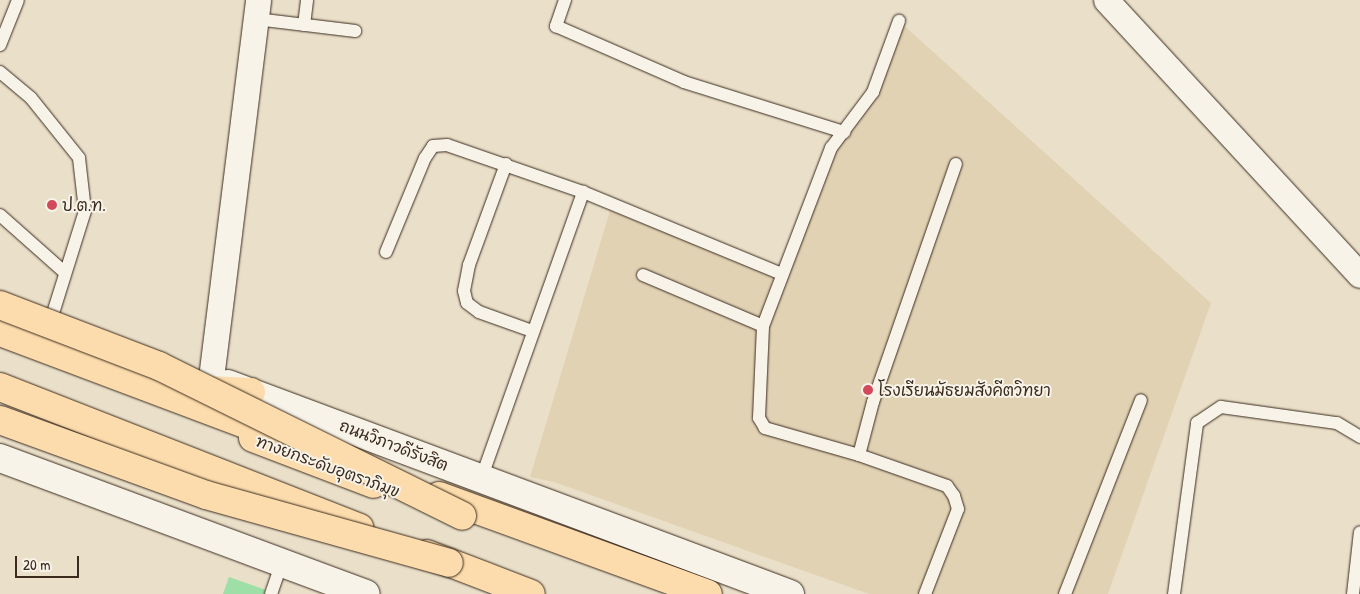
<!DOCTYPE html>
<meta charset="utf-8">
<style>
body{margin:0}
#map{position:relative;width:1360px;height:594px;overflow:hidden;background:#eae0c9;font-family:"Patrick Hand","Playpen Sans Thai",sans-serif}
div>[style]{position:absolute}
.built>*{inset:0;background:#e1d2b4}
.green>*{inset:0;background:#9edea7}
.roads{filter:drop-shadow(0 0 1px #3b2a1e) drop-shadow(0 0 1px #3b2a1e)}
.lane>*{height:12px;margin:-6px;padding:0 6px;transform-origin:6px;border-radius:6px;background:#f7f3e8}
.street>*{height:25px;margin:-12.5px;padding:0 12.5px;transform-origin:12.5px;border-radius:12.5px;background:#f7f3e8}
.secondary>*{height:28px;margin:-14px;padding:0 14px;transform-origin:14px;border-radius:14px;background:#f7f3e8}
.highway>*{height:28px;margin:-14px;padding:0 14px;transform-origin:14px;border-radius:14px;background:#fcdcac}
.bridges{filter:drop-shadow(0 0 1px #3b2a1e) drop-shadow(0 0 1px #3b2a1e)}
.highway-bridge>*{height:28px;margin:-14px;padding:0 14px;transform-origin:14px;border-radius:14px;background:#fcdcac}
.dots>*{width:14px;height:14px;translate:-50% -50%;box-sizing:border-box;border:2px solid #f7f3e8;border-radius:50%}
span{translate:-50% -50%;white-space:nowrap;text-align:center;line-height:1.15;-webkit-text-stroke:4px #f7f3e8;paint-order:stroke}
.poi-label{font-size:16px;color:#3b2a1e}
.left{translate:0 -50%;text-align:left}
.street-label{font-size:16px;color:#3b2a1e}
.scale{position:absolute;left:15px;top:556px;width:64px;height:22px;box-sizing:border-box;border:2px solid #3b2a1e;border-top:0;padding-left:6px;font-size:15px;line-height:18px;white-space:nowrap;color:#3b2a1e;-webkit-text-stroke:4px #f7f3e8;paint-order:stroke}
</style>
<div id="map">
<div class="built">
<div style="clip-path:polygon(899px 21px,1211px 303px,1108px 594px,869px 594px,554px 482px,530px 477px,612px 204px,782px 273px,831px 148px,859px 112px)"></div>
</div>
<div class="green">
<div style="clip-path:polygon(229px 577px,277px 594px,223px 594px)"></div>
</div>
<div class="roads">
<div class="lane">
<div style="left:565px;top:0;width:28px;rotate:109deg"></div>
<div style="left:556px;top:26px;width:140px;rotate:23.6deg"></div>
<div style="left:684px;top:82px;width:168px;rotate:17.4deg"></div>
<div style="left:256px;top:19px;width:100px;rotate:6.9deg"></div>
<div style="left:304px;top:25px;width:25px;rotate:-83deg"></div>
<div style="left:0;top:45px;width:48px;rotate:-68.2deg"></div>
<div style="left:0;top:72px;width:40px;rotate:40deg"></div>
<div style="left:31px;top:98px;width:77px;rotate:51.3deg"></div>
<div style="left:79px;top:158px;width:53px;rotate:83.5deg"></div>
<div style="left:85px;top:211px;width:107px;rotate:107.4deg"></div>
<div style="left:506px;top:164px;width:108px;rotate:110.1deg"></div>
<div style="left:469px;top:265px;width:26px;rotate:101deg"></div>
<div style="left:464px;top:291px;width:12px;rotate:76deg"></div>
<div style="left:467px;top:303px;width:15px;rotate:37deg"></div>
<div style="left:479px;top:312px;width:56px;rotate:19.7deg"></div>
<div style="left:0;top:215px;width:84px;rotate:41.6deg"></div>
<div style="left:386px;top:252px;width:102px;rotate:-67.5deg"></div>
<div style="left:425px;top:158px;width:14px;rotate:-56deg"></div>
<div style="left:433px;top:146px;width:14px;rotate:-4deg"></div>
<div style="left:447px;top:145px;width:144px;rotate:19.1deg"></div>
<div style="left:583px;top:192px;width:215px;rotate:22.4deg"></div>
<div style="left:643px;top:275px;width:130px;rotate:23deg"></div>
<div style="left:859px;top:455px;width:98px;rotate:-164deg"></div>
<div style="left:765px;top:428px;width:12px;rotate:-121deg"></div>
<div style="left:759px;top:418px;width:92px;rotate:-87.5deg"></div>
<div style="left:763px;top:326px;width:191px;rotate:-69.1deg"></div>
<div style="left:831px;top:148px;width:70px;rotate:-53.1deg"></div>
<div style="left:873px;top:92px;width:76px;rotate:-69.9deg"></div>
<div style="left:481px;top:479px;width:305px;rotate:-70.4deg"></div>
<div style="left:271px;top:594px;width:34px;rotate:-71deg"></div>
<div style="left:925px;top:594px;width:91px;rotate:-68.8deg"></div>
<div style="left:958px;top:509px;width:14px;rotate:-107deg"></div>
<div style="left:954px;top:496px;width:12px;rotate:-125deg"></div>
<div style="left:947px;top:486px;width:93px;rotate:-160.6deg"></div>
<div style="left:859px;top:455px;width:55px;rotate:-75.2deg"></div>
<div style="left:873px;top:402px;width:252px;rotate:-70.8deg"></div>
<div style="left:1065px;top:594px;width:208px;rotate:-68.6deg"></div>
<div style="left:1174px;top:594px;width:173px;rotate:-82.3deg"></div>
<div style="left:1197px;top:423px;width:29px;rotate:-34deg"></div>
<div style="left:1221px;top:407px;width:117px;rotate:7.9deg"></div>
<div style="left:1337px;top:423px;width:27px;rotate:31deg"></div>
<div style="left:1353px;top:594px;width:62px;rotate:-83.6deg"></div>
</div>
<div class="street">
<div style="left:1106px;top:0;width:374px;rotate:47.3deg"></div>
<div style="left:211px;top:378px;width:381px;rotate:-82.9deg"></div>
</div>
<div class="secondary">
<div style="left:228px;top:384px;width:600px;rotate:20.49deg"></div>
<div style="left:0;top:458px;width:390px;rotate:20.4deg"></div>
</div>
<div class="highway">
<div style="left:0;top:332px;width:296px;rotate:20.6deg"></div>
<div style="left:0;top:387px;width:386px;rotate:21.4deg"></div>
<div style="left:204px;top:390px;width:47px;rotate:2.4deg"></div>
<div style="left:253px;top:438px;width:129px;rotate:20.8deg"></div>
<div style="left:439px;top:496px;width:286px;rotate:20deg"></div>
<div style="left:427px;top:554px;width:111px;rotate:21deg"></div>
</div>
</div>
<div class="bridges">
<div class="highway-bridge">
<div style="left:0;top:305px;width:170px;rotate:21deg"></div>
<div style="left:159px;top:366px;width:338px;rotate:26.3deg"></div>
<div style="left:0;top:420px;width:219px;rotate:20deg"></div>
<div style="left:206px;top:495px;width:252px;rotate:15.6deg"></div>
</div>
</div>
<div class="dots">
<div style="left:52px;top:205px;background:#d1495b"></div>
<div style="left:868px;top:390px;background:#d1495b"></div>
</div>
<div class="poi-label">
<span class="left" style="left:62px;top:205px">ป.ต.ท.</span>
<span class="left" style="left:878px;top:390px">โรงเรียนมัธยมสังคีตวิทยา</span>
</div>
<div class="street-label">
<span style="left:394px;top:445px;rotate:21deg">ถนนวิภาวดีรังสิต</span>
<span style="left:328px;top:466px;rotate:20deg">ทางยกระดับอุตราภิมุข</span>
</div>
<div class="scale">20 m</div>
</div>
